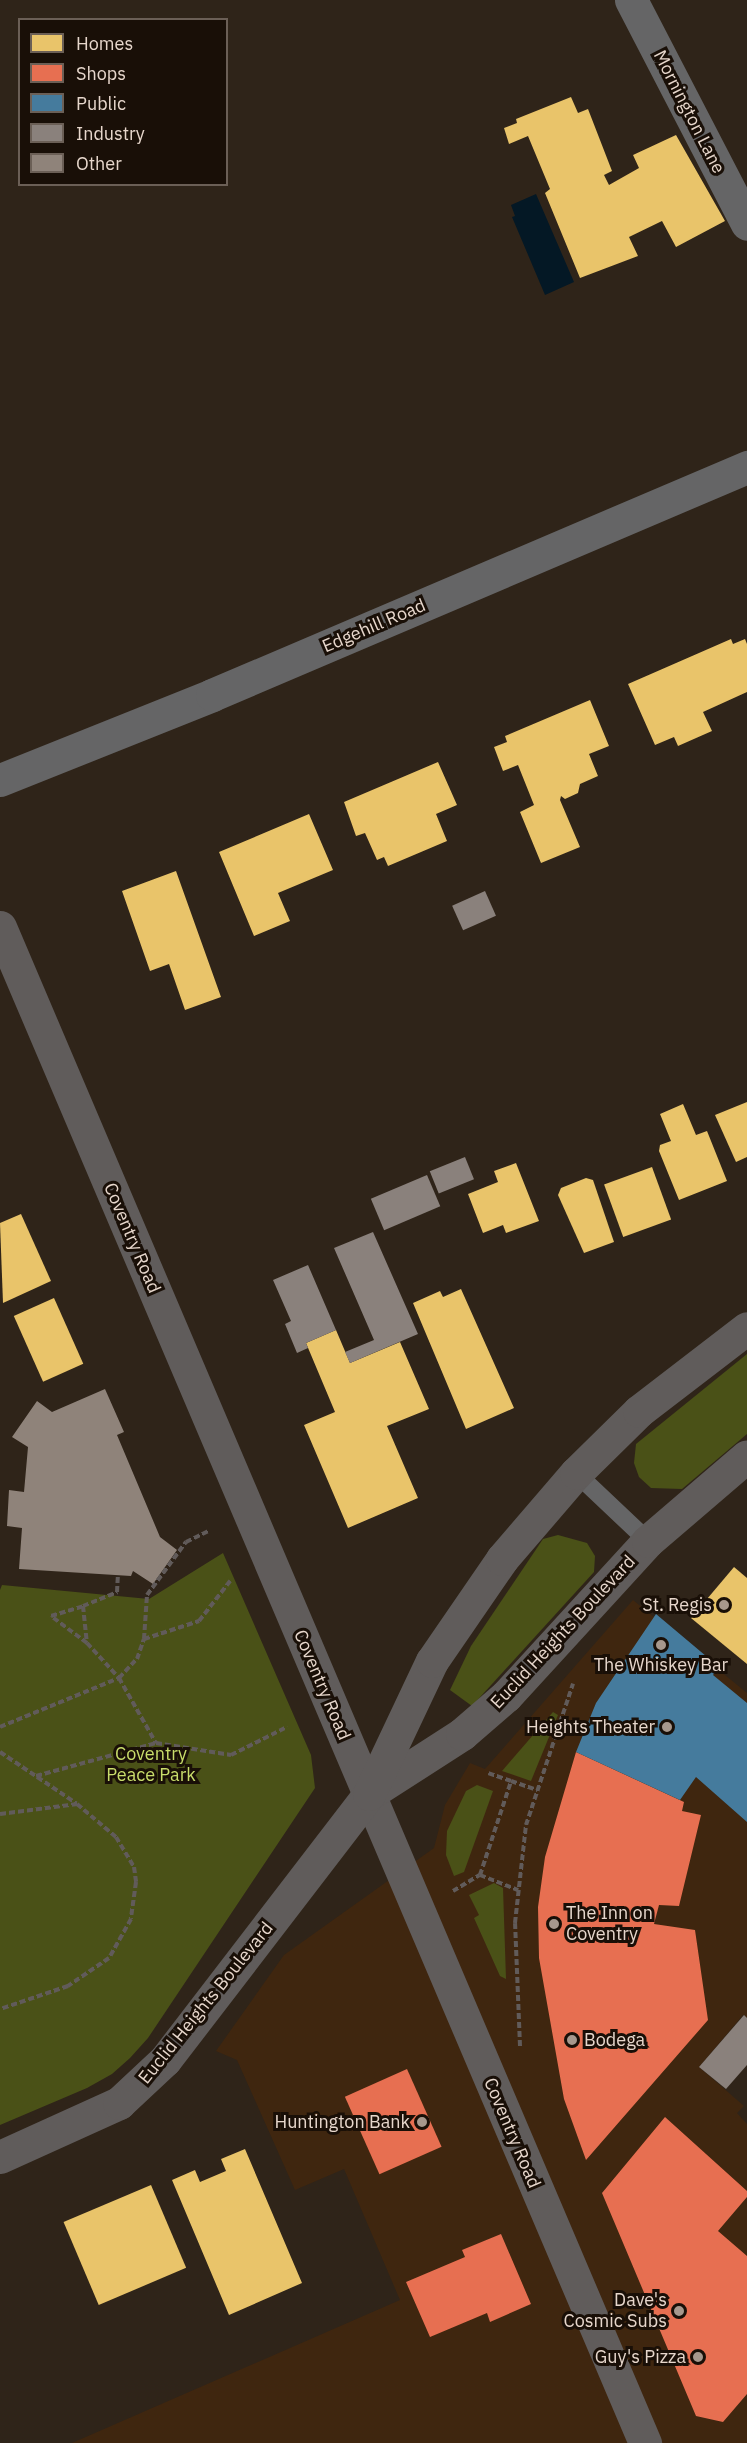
<!DOCTYPE html>
<style>
body{margin:0}
#map{position:relative;width:747px;height:2443px;overflow:hidden;background:#2f2419;font-family:"IBM Plex Sans",sans-serif}
div>[style]{position:absolute}
.built>*{inset:0;background:#3f260f}
.green>*{inset:0;background:#4a5117}
.water>*{inset:0;background:#041825}
.homes>*{inset:0;background:#e9c46a;transform-origin:0 0}
.shops>*{inset:0;background:#e76f51;transform-origin:0 0}
.public>*{inset:0;background:#457b9d}
.industry>*{inset:0;background:#8a817c;transform-origin:0 0}
.building>*{inset:0;background:#8f837a}
.path>*{height:4px;margin-top:-2px;transform-origin:0;background:repeating-linear-gradient(90deg,#615b5a 0 6px,transparent 0 9px)}
.lane>*{height:18px;margin:-9px;padding:0 9px;transform-origin:9px;border-radius:9px;background:#656566}
.street>*{height:33px;margin:-16.5px;padding:0 16.5px;transform-origin:16.5px;border-radius:16.5px;background:#656566}
.secondary>*{height:33px;margin:-16.5px;padding:0 16.5px;transform-origin:16.5px;border-radius:16.5px;background:#605c5b}
.dots>*{width:16px;height:16px;translate:-50% -50%;box-sizing:border-box;border:3px solid #190f07;border-radius:50%}
span{translate:-50% -50%;white-space:nowrap;text-align:center;line-height:1.15;-webkit-text-stroke:6px #190f07;paint-order:stroke}
.street-label{font-size:18px;color:#e7d7cc}
.poi-label{font-size:18px;color:#e7d7cc}
.right{translate:-100% -50%;text-align:right}
.left{translate:0 -50%;text-align:left}
.park-label{font-size:18px;color:#c9dd6b}
.legend{position:absolute;left:18px;top:18px;width:210px;height:168px;box-sizing:border-box;background:#190f07;border:2px solid #6b5f56;margin:0;padding:8px 10px;list-style:none;font-size:18px;color:#e7d7cc}
.legend li{display:flex;align-items:center;gap:12px;height:30px}
.legend b{width:30px;border:2px solid #6b5f56}
</style>
<div id="map">
<div class="built">
<div style="clip-path:polygon(633px 1600px,747px 1693px,747px 2018px,743px 2015px,699px 2067px,744px 2106px,737px 2113px,747px 2124px,747px 2443px,72px 2443px,400px 2300px,344px 2169px,295px 2190px,237px 2060px,216px 2051px,284px 1955px,434px 1848px,445px 1805px,470px 1763px,485px 1769px)"></div>
</div>
<div class="green">
<div style="clip-path:polygon(747px 1354px,747px 1434px,682px 1489px,651px 1488px,639px 1477px,634px 1463px,636px 1444px)"></div>
<div style="clip-path:polygon(558px 1535px,587px 1543px,595px 1556px,594px 1572px,472px 1706px,450px 1690px,471px 1646px,543px 1539px)"></div>
<div style="clip-path:polygon(223px 1553px,311px 1755px,315px 1788px,148px 2038px,130px 2058px,112px 2074px,87px 2088px,0 2125px,0 1590px,2px 1585px,149px 1599px)"></div>
<div style="clip-path:polygon(553px 1712px,558px 1715px,531px 1781px,502px 1771px)"></div>
<div style="clip-path:polygon(477px 1785px,493px 1791px,464px 1872px,454px 1876px,446px 1855px,447px 1831px,466px 1791px)"></div>
<div style="clip-path:polygon(494px 1883px,503px 1888px,506px 1979px,500px 1976px,474px 1918px,479px 1915px,469px 1895px)"></div>
</div>
<div class="water">
<div style="clip-path:polygon(536px 194px,574px 282px,545px 295px,512px 217px,515px 216px,511px 205px)"></div>
</div>
<div class="homes">
<div style="clip-path:polygon(571px 97px,578px 113px,588px 109px,612px 171px,604px 175px,609px 185px,639px 168px,633px 155px,676px 135px,725px 221px,676px 247px,662px 221px,629px 237px,638px 256px,580px 278px,545px 193px,550px 189px,528px 136px,509px 144px,504px 128px,517px 123px,516px 119px)"></div>
<div style="clip-path:polygon(731px 639px,733px 644px,745px 639px,747px 644px,747px 692px,703px 712px,712px 731px,678px 746px,674px 737px,655px 745px,628px 684px)"></div>
<div style="clip-path:polygon(590px 700px,609px 746px,589px 754px,598px 776px,580px 784px,578px 793px,565px 799px,561px 796px,560px 800px,580px 847px,541px 863px,520px 812px,534px 805px,518px 765px,503px 771px,494px 747px,507px 742px,505px 736px)"></div>
<div style="clip-path:polygon(438px 762px,457px 805px,436px 814px,447px 841px,388px 866px,384px 857px,377px 860px,365px 833px,356px 836px,344px 802px)"></div>
<div style="clip-path:polygon(309px 814px,333px 870px,278px 893px,290px 921px,254px 936px,219px 852px)"></div>
<div style="clip-path:polygon(176px 871px,221px 997px,185px 1010px,169px 964px,150px 971px,122px 891px)"></div>
<div style="clip-path:polygon(747px 1102px,747px 1157px,736px 1162px,715px 1115px)"></div>
<div style="clip-path:polygon(683px 1104px,696px 1135px,707px 1131px,727px 1181px,679px 1200px,659px 1151px,660px 1145px,671px 1141px,660px 1114px)"></div>
<div style="clip-path:polygon(516px 1163px,539px 1221px,506px 1233px,503px 1225px,483px 1233px,468px 1194px,498px 1182px,494px 1171px)"></div>
<div style="left:652px;top:1167px;width:56px;height:51px;rotate:70deg"></div>
<div style="clip-path:polygon(586px 1178px,593px 1180px,614px 1242px,584px 1253px,558px 1195px,561px 1188px)"></div>
<div style="clip-path:polygon(21px 1214px,51px 1281px,3px 1303px,0 1223px)"></div>
<div style="clip-path:polygon(461px 1289px,514px 1408px,466px 1429px,413px 1303px,440px 1291px,443px 1297px)"></div>
<div style="left:54px;top:1298px;width:72px;height:44px;rotate:66deg"></div>
<div style="clip-path:polygon(336px 1330px,350px 1363px,400px 1342px,429px 1409px,387px 1426px,418px 1498px,348px 1528px,304px 1425px,335px 1412px,306px 1343px)"></div>
<div style="clip-path:polygon(734px 1567px,747px 1578px,747px 1664px,691px 1618px)"></div>
<div style="clip-path:polygon(245px 2149px,302px 2283px,229px 2315px,172px 2180px,195px 2170px,200px 2182px,226px 2171px,221px 2159px)"></div>
<div style="left:151px;top:2185px;width:90px;height:95px;rotate:67deg"></div>
</div>
<div class="shops">
<div style="clip-path:polygon(576px 1752px,684px 1802px,682px 1811px,701px 1815px,679px 1906px,659px 1905px,654px 1924px,695px 1930px,708px 2020px,586px 2160px,564px 2099px,539px 1958px,538px 1907px,545px 1857px)"></div>
<div style="left:407px;top:2069px;width:85px;height:68px;rotate:66deg"></div>
<div style="clip-path:polygon(665px 2117px,747px 2191px,747px 2197px,718px 2231px,747px 2256px,747px 2394px,723px 2422px,696px 2416px,602px 2193px)"></div>
<div style="clip-path:polygon(501px 2234px,531px 2304px,490px 2322px,487px 2313px,430px 2337px,406px 2282px,465px 2257px,462px 2250px)"></div>
</div>
<div class="public">
<div style="clip-path:polygon(656px 1614px,719px 1667px,713px 1675px,747px 1703px,747px 1822px,696px 1777px,680px 1800px,576px 1752px,596px 1703px)"></div>
</div>
<div class="industry">
<div style="left:485px;top:891px;width:27px;height:36px;rotate:66deg"></div>
<div style="left:465px;top:1157px;width:24px;height:38px;rotate:68deg"></div>
<div style="left:427px;top:1175px;width:34px;height:61px;rotate:67deg"></div>
<div style="clip-path:polygon(373px 1232px,418px 1334px,350px 1363px,345px 1352px,374px 1340px,334px 1248px)"></div>
<div style="clip-path:polygon(308px 1265px,336px 1330px,306px 1343px,308px 1348px,297px 1353px,285px 1324px,291px 1321px,273px 1280px)"></div>
<div style="clip-path:polygon(744px 2015px,747px 2018px,747px 2065px,726px 2089px,699px 2067px)"></div>
</div>
<div class="building">
<div style="clip-path:polygon(105px 1389px,124px 1432px,117px 1435px,160px 1537px,177px 1550px,153px 1584px,133px 1571px,131px 1576px,19px 1569px,22px 1528px,7px 1526px,9px 1490px,24px 1492px,28px 1447px,12px 1437px,37px 1401px,52px 1412px)"></div>
</div>
<div class="path">
<div style="left:83px;top:1606px;width:37px;rotate:-22deg"></div>
<div style="left:117px;top:1592px;width:17px;rotate:-87deg"></div>
<div style="left:144px;top:1639px;width:58px;rotate:-18.1deg"></div>
<div style="left:199px;top:1621px;width:51px;rotate:-52.2deg"></div>
<div style="left:87px;top:1643px;width:45px;rotate:-143.1deg"></div>
<div style="left:51px;top:1616px;width:34px;rotate:-17deg"></div>
<div style="left:83px;top:1606px;width:37px;rotate:84deg"></div>
<div style="left:87px;top:1643px;width:47px;rotate:47.6deg"></div>
<div style="left:119px;top:1678px;width:26px;rotate:-47deg"></div>
<div style="left:137px;top:1659px;width:21px;rotate:-71deg"></div>
<div style="left:144px;top:1639px;width:44px;rotate:-86.1deg"></div>
<div style="left:147px;top:1595px;width:66px;rotate:-53.7deg"></div>
<div style="left:186px;top:1542px;width:25px;rotate:-26deg"></div>
<div style="left:0;top:1727px;width:129px;rotate:-22.4deg"></div>
<div style="left:119px;top:1678px;width:75px;rotate:60.4deg"></div>
<div style="left:0;top:1752px;width:92px;rotate:33.9deg"></div>
<div style="left:36px;top:1776px;width:124px;rotate:-15.4deg"></div>
<div style="left:156px;top:1743px;width:76px;rotate:9.1deg"></div>
<div style="left:231px;top:1755px;width:63px;rotate:-26.6deg"></div>
<div style="left:511px;top:1781px;width:28px;rotate:19deg"></div>
<div style="left:0;top:1814px;width:78px;rotate:-7.4deg"></div>
<div style="left:77px;top:1804px;width:51px;rotate:40.2deg"></div>
<div style="left:116px;top:1837px;width:35px;rotate:59deg"></div>
<div style="left:134px;top:1867px;width:15px;rotate:82deg"></div>
<div style="left:136px;top:1882px;width:37px;rotate:98deg"></div>
<div style="left:131px;top:1919px;width:45px;rotate:119.4deg"></div>
<div style="left:109px;top:1958px;width:50px;rotate:145.7deg"></div>
<div style="left:68px;top:1986px;width:72px;rotate:161.3deg"></div>
<div style="left:480px;top:1875px;width:41px;rotate:21.5deg"></div>
<div style="left:453px;top:1891px;width:31px;rotate:-31deg"></div>
<div style="left:480px;top:1875px;width:99px;rotate:-71.7deg"></div>
<div style="left:511px;top:1781px;width:24px;rotate:-161deg"></div>
<div style="left:520px;top:2046px;width:123px;rotate:-92.3deg"></div>
<div style="left:515px;top:1923px;width:99px;rotate:-83.6deg"></div>
<div style="left:526px;top:1825px;width:149px;rotate:-71.6deg"></div>
</div>
<div class="lane">
<div style="left:576px;top:1473px;width:99px;rotate:43.4deg"></div>
</div>
<div class="street">
<div style="left:631px;top:0;width:252px;rotate:62.6deg"></div>
<div style="left:0;top:780px;width:228px;rotate:-21.8deg"></div>
<div style="left:212px;top:695px;width:582px;rotate:-23.08deg"></div>
</div>
<div class="secondary">
<div style="left:0;top:927px;width:1648px;rotate:66.95deg"></div>
<div style="left:369px;top:1794px;width:111px;rotate:-32.8deg"></div>
<div style="left:462px;top:1734px;width:58px;rotate:-40.8deg"></div>
<div style="left:506px;top:1696px;width:210px;rotate:-47.5deg"></div>
<div style="left:648px;top:1541px;width:130px;rotate:-40.6deg"></div>
<div style="left:0;top:2157px;width:131px;rotate:-24.4deg"></div>
<div style="left:119px;top:2103px;width:63px;rotate:-43.1deg"></div>
<div style="left:165px;top:2060px;width:335px;rotate:-52.5deg"></div>
<div style="left:369px;top:1794px;width:147px;rotate:-64.7deg"></div>
<div style="left:432px;top:1661px;width:124px;rotate:-55.5deg"></div>
<div style="left:502px;top:1559px;width:113px;rotate:-49.3deg"></div>
<div style="left:576px;top:1473px;width:88px;rotate:-44.5deg"></div>
<div style="left:639px;top:1411px;width:136px;rotate:-37.5deg"></div>
</div>
<div class="dots">
<div style="left:724px;top:1605px;background:#a7988d"></div>
<div style="left:661px;top:1645px;background:#a7988d"></div>
<div style="left:667px;top:1727px;background:#a7988d"></div>
<div style="left:554px;top:1924px;background:#a7988d"></div>
<div style="left:572px;top:2040px;background:#a7988d"></div>
<div style="left:422px;top:2122px;background:#a7988d"></div>
<div style="left:679px;top:2311px;background:#a7988d"></div>
<div style="left:698px;top:2357px;background:#a7988d"></div>
</div>
<div class="street-label">
<span style="left:689px;top:112px;rotate:63deg">Mornington Lane</span>
<span style="left:374px;top:626px;rotate:-23deg">Edgehill Road</span>
<span style="left:132px;top:1238px;rotate:67deg">Coventry Road</span>
<span style="left:563px;top:1632px;rotate:-47deg">Euclid Heights Boulevard</span>
<span style="left:322px;top:1685px;rotate:67deg">Coventry Road</span>
<span style="left:206px;top:2003px;rotate:-51deg">Euclid Heights Boulevard</span>
<span style="left:512px;top:2133px;rotate:67deg">Coventry Road</span>
</div>
<div class="poi-label">
<span class="right" style="left:712px;top:1605px">St. Regis</span>
<span style="left:661px;top:1665px">The Whiskey Bar</span>
<span class="right" style="left:655px;top:1727px">Heights Theater</span>
<span class="left" style="left:566px;top:1924px">The Inn on<br>Coventry</span>
<span class="left" style="left:584px;top:2040px">Bodega</span>
<span class="right" style="left:410px;top:2122px">Huntington Bank</span>
<span class="right" style="left:667px;top:2311px">Dave's<br>Cosmic Subs</span>
<span class="right" style="left:686px;top:2357px">Guy's Pizza</span>
</div>
<div class="park-label">
<span style="left:151px;top:1765px">Coventry<br>Peace Park</span>
</div>
<ul class="legend">
<li><b style="height:16px;background:#e9c46a"></b>Homes</li>
<li><b style="height:16px;background:#e76f51"></b>Shops</li>
<li><b style="height:16px;background:#457b9d"></b>Public</li>
<li><b style="height:16px;background:#8a817c"></b>Industry</li>
<li><b style="height:16px;background:#8f837a"></b>Other</li>
</ul>
</div>
